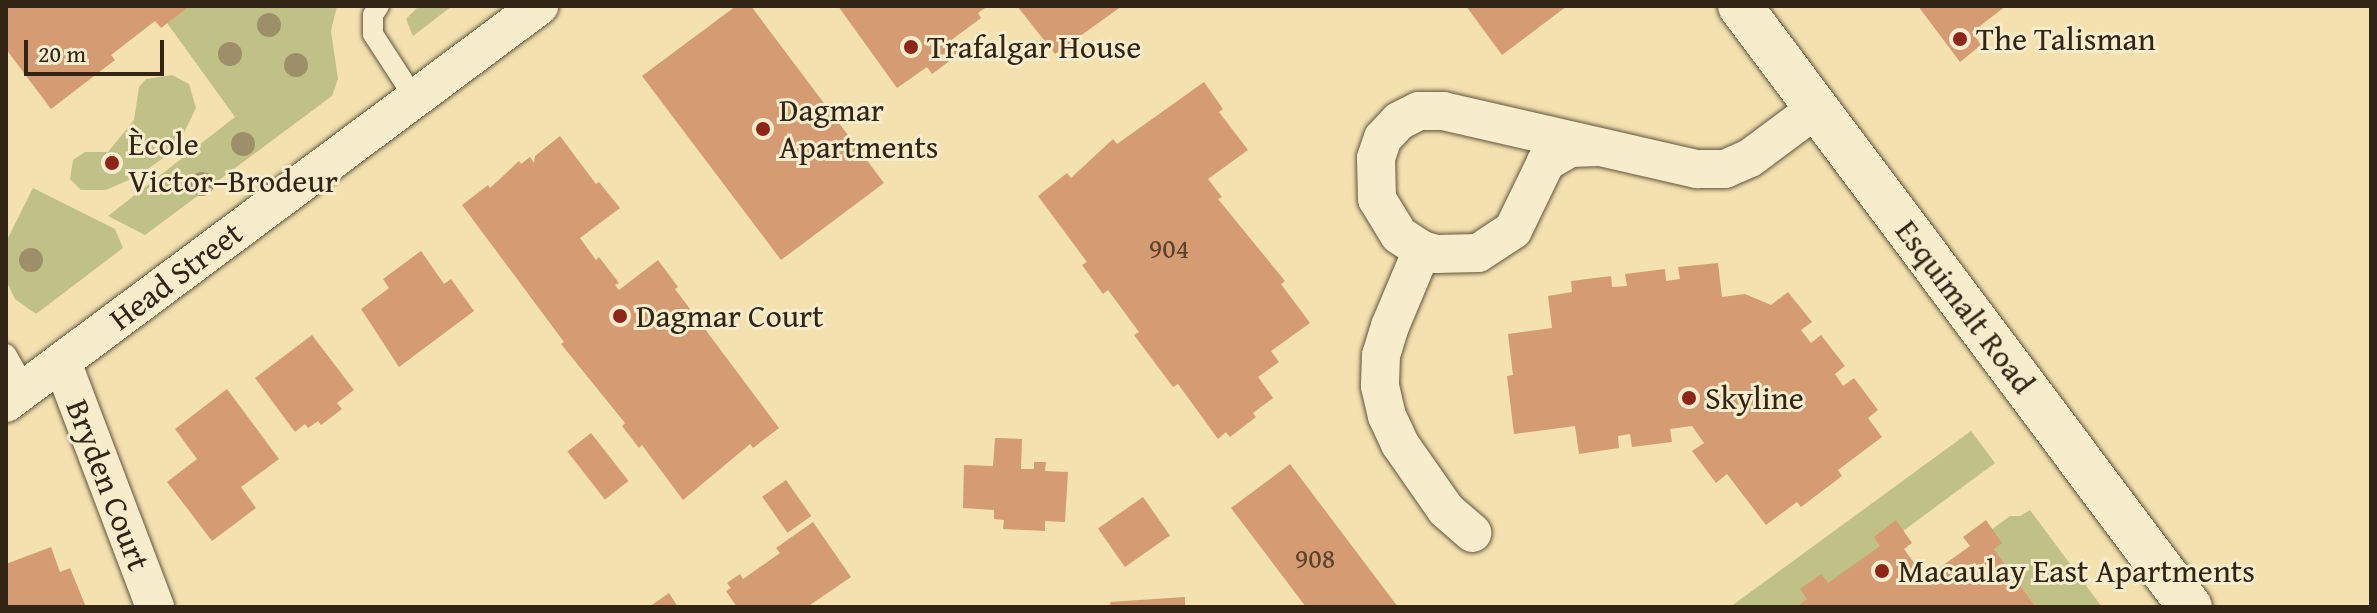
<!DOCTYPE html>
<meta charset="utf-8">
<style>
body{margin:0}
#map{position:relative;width:2377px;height:613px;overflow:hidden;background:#f3e1af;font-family:"Gentium Book Plus",serif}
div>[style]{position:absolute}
.green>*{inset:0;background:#c0c187}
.building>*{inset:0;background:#d59b73;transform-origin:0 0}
.roads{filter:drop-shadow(0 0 2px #62543c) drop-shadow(0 0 2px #62543c)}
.service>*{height:20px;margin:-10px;padding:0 10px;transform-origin:10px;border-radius:10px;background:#f7eccb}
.minor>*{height:38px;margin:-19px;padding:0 19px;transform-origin:19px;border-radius:19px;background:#f7eccb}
.secondary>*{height:44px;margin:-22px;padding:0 22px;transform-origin:22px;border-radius:22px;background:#f7eccb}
.trees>*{width:24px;height:24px;margin:-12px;border-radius:50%;background:#9d8f6a}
.dots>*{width:22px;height:22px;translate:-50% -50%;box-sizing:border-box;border:4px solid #f7eccb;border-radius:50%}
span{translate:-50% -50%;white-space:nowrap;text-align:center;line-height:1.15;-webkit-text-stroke:6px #f7eccb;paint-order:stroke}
.number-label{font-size:28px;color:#5b422c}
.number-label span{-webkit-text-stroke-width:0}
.poi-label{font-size:32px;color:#322515}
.left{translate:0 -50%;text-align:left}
.street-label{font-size:32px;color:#322515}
.frame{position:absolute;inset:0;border:8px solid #322515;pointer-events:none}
.scale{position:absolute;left:24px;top:40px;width:140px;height:36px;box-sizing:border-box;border:4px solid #322515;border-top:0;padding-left:10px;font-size:24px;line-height:28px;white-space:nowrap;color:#322515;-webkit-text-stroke:6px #f7eccb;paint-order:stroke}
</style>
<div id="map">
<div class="green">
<div style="clip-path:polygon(190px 6px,337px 6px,331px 31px,338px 79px,332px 96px,145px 235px,108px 216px,235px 117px,167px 23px)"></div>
<div style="clip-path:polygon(419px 6px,452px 6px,413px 36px,406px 19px)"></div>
<div style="clip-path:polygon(172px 75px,189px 84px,196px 108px,179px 143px,166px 156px,138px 176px,106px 190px,81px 190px,70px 179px,73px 160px,85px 152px,108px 152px,134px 120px,139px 87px,146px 79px)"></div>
<div style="clip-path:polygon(33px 188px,115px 229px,123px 248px,36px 314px,15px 299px,6px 280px,7px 240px)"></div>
<div style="clip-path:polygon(1971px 431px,1995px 463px,1895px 537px,1796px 607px,1730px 607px)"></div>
<div style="clip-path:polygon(2030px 510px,2102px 607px,2036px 607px,1984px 535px,2010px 516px,2020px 516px)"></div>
</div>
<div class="building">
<div style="clip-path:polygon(6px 6px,190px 6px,161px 28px,155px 21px,111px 55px,115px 60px,51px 109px,6px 49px)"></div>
<div style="clip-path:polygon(736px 6px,751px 6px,884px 183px,781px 260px,642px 76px)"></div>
<div style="clip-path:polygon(838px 6px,988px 6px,978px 13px,981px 18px,950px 41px,959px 54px,932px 74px,927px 67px,897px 88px)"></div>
<div style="clip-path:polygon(1017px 6px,1122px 6px,1055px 54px)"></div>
<div style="clip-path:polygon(1466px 6px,1567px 6px,1502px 55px)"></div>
<div style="clip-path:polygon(1918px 6px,2006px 6px,1972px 32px,1981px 45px,1960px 62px)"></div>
<div style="clip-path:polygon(1204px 82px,1223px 109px,1219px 112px,1248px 150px,1208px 179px,1222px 197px,1218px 199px,1285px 281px,1281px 284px,1310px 323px,1271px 351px,1279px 362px,1258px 377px,1273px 398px,1253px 413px,1256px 417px,1230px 437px,1226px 432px,1218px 439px,1178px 384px,1173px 387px,1134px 335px,1139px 332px,1108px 290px,1103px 294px,1082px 265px,1087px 262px,1038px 196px,1067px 173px,1071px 178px,1113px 139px,1117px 144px)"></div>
<div style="clip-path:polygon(560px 136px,596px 184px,599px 182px,620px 208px,580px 238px,596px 260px,599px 257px,619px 283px,615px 285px,619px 290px,658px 260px,678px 287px,675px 289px,779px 428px,753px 448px,750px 444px,683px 500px,642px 445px,639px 448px,622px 426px,625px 423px,561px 344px,564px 342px,462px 205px,488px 185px,490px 188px,519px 161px,521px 164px,530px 157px,534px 163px,535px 156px)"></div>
<div style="clip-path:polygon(421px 251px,444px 284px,451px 279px,474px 311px,399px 367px,361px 309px,389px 288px,383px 279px)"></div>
<div style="clip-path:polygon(1718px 263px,1722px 297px,1745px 294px,1771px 305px,1788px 292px,1812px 322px,1801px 330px,1811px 343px,1821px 335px,1845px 366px,1835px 374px,1843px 386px,1854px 378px,1878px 410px,1868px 418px,1882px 437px,1838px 470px,1842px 476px,1801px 507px,1797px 502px,1766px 525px,1727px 474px,1716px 483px,1692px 451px,1704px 443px,1692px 426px,1670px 429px,1672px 442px,1632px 447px,1630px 434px,1618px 436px,1619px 448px,1579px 454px,1575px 426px,1514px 434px,1507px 376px,1513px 375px,1508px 334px,1552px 328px,1548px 296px,1572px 292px,1571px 281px,1611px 276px,1612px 287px,1627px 286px,1625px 274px,1665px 269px,1666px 281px,1680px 279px,1678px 267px)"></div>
<div style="clip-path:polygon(312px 335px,354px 390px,337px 403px,342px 409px,321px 425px,318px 421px,308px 428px,305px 424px,295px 432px,255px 378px)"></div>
<div style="clip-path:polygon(227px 389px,279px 459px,241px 487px,256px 508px,212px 541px,167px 482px,197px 459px,175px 429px)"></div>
<div style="left:591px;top:433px;width:61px;height:30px;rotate:52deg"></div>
<div style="clip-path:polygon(995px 438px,1022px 439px,1021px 469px,1034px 469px,1034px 462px,1046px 462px,1045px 471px,1068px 472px,1065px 522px,1045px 521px,1045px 531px,1003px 529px,1004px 520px,994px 519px,994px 510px,963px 508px,964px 465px,993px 466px)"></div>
<div style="clip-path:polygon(1290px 464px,1398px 607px,1306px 607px,1231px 508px)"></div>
<div style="left:786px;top:480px;width:44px;height:29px;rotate:55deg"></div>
<div style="left:1143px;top:497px;width:47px;height:55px;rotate:55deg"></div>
<div style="clip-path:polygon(1896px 520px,1912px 543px,1904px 549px,1925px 578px,1970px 546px,1963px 537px,1986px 520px,2002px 543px,1994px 549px,2036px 607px,1796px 607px,1807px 599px,1800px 589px,1821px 574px,1828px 583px,1880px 546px,1874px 537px)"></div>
<div style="clip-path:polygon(813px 522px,851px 577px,807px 607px,737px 607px,726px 591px,731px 588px,727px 583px,740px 574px,743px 579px,780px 553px,776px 548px)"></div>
<div style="clip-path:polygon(51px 547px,60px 572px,70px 568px,86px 607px,6px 607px,6px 564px)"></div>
<div style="clip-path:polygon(669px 593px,678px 607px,649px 607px)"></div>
<div style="clip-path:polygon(1185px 597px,1185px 607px,1111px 607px,1110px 602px)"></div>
</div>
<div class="roads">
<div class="service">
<div style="left:379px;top:6px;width:11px;rotate:124deg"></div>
<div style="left:373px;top:15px;width:19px;rotate:90deg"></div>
<div style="left:373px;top:34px;width:77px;rotate:57.1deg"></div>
<div style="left:6px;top:354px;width:40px;rotate:60.3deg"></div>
</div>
<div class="minor">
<div style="left:1598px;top:147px;width:28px;rotate:178deg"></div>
<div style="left:1570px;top:148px;width:28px;rotate:150deg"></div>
<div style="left:1546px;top:162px;width:76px;rotate:115.9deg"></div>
<div style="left:1513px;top:230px;width:42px;rotate:146.7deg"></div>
<div style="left:1478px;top:253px;width:42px;rotate:178.6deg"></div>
<div style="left:1436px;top:254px;width:15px;rotate:-164deg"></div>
<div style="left:1422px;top:250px;width:27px;rotate:-147deg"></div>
<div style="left:1399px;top:235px;width:42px;rotate:-121.4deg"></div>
<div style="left:1377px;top:199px;width:41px;rotate:-91.4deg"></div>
<div style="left:1376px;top:158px;width:21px;rotate:-71deg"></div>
<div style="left:1383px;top:138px;width:23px;rotate:-47deg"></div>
<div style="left:1399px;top:121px;width:22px;rotate:-27deg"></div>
<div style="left:1419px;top:111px;width:24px"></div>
<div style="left:1443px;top:111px;width:261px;rotate:12.9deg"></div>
<div style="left:1697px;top:169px;width:28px"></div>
<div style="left:1725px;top:169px;width:27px;rotate:-24deg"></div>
<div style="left:1750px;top:158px;width:82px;rotate:-36.6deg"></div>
<div style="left:1422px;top:250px;width:82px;rotate:112.8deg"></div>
<div style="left:1390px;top:326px;width:30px;rotate:107deg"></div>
<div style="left:1381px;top:355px;width:31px;rotate:92deg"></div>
<div style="left:1380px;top:386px;width:31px;rotate:77deg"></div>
<div style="left:1387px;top:416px;width:31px;rotate:65deg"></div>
<div style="left:1400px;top:444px;width:80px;rotate:55.1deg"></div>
<div style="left:1446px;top:510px;width:35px;rotate:41deg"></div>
<div style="left:62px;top:362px;width:262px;rotate:69.2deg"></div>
<div style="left:6px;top:403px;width:665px;rotate:-36.68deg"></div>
</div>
<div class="secondary">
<div style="left:1740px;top:6px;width:751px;rotate:53.18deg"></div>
</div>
</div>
<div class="trees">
<div style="left:269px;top:25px"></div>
<div style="left:230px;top:54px"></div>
<div style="left:296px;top:65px"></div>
<div style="left:243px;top:144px"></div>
<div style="left:202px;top:184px"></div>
<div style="left:31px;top:260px"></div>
</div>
<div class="dots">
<div style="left:1960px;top:39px;background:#8f2418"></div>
<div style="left:911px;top:47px;background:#8f2418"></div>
<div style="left:763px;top:129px;background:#8f2418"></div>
<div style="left:112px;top:163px;background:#8f2418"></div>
<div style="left:620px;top:316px;background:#8f2418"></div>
<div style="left:1689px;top:398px;background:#8f2418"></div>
<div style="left:1882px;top:571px;background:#8f2418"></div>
</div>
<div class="number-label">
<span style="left:1169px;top:248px">904</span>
<span style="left:1315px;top:558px">908</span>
</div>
<div class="poi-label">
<span class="left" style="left:1976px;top:39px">The Talisman</span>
<span class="left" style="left:927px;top:47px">Trafalgar House</span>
<span class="left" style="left:779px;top:129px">Dagmar<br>Apartments</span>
<span class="left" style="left:128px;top:163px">Ècole<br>Victor–Brodeur</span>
<span class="left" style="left:636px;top:316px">Dagmar Court</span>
<span class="left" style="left:1705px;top:398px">Skyline</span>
<span class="left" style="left:1898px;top:571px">Macaulay East Apartments</span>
</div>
<div class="street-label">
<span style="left:176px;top:276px;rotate:-37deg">Head Street</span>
<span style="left:1965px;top:307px;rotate:53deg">Esquimalt Road</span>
<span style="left:108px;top:485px;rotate:69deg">Bryden Court</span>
</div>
<div class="frame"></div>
<div class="scale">20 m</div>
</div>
